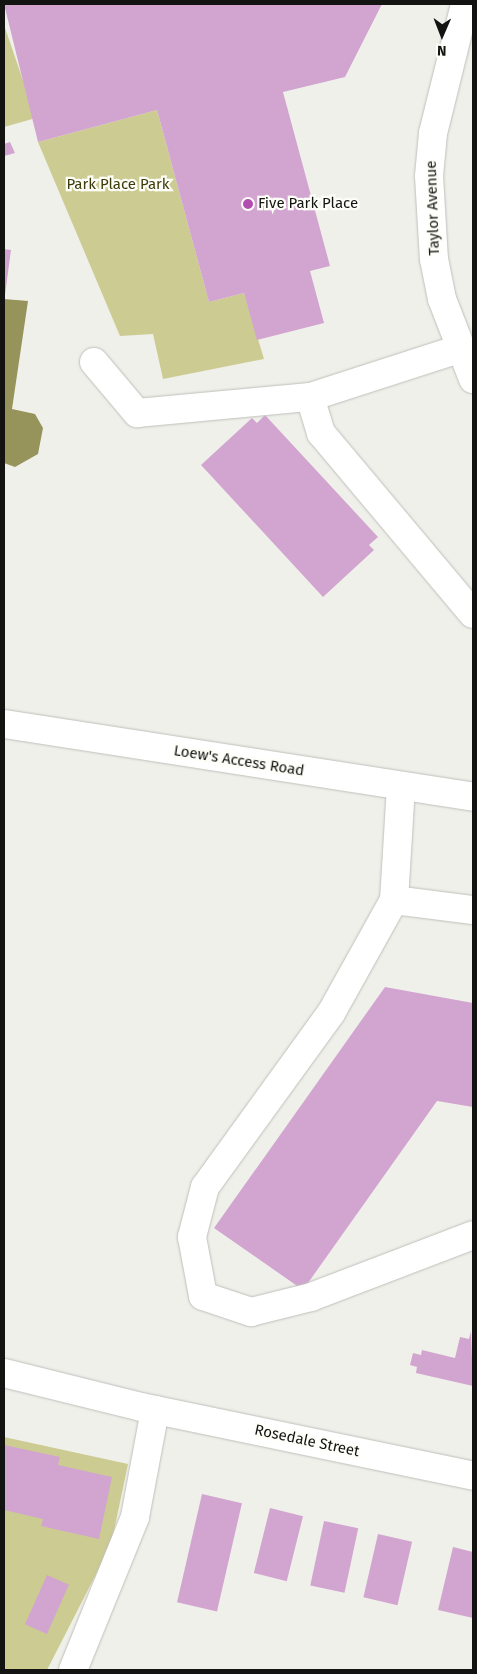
<!DOCTYPE html>
<style>
body{margin:0}
#map{position:relative;width:477px;height:1674px;overflow:hidden;background:#f0f0eb;font-family:"Fira Sans",sans-serif}
div>[style]{position:absolute}
.green>*{inset:0;background:#cccb91}
.water>*{inset:0;background:#96945a}
.building>*{inset:0;background:#d2a5d0;transform-origin:0 0}
.roads{filter:drop-shadow(0 0 1px #bfbfba) drop-shadow(0 0 1px #bfbfba)}
.minor>*{height:28px;margin:-14px;padding:0 14px;transform-origin:14px;border-radius:14px;background:#fff}
.major>*{height:28px;margin:-14px;padding:0 14px;transform-origin:14px;border-radius:14px;background:#fff}
.dots>*{width:14px;height:14px;translate:-50% -50%;box-sizing:border-box;border:2px solid #fefef8;border-radius:50%}
span{translate:-50% -50%;white-space:nowrap;text-align:center;line-height:1.15;-webkit-text-stroke:4.5px #fefef8;paint-order:stroke}
.park-label{font-size:15px;color:#3d3b0b}
.poi-label{font-size:15px;color:#131312}
.left{translate:0 -50%;text-align:left}
.street-label{font-size:15px;color:#131312}
.frame{position:absolute;inset:0;border:5px solid #131312;pointer-events:none}
.north{position:absolute;left:417px;top:10px;width:50px;height:50px;-webkit-text-stroke:4px #fefef8;paint-order:stroke;rotate:181deg;font-size:14px;font-weight:700;line-height:20px;text-align:center;color:#131312}
.north::after{content:'';display:block;margin:auto;width:18px;height:22px;background:#131312;clip-path:polygon(50% 0,100% 100%,50% 72%,0 100%)}
</style>
<div id="map">
<div class="green">
<div style="clip-path:polygon(4px 25px,36px 118px,4px 127px)"></div>
<div style="clip-path:polygon(157px 110px,209px 302px,244px 293px,264px 359px,163px 379px,153px 334px,120px 336px,38px 142px)"></div>
<div style="clip-path:polygon(4px 1437px,128px 1464px,111px 1545px,47px 1670px,4px 1670px)"></div>
</div>
<div class="water">
<div style="clip-path:polygon(4px 299px,28px 301px,12px 409px,35px 414px,43px 428px,38px 454px,15px 467px,4px 463px)"></div>
</div>
<div class="building">
<div style="clip-path:polygon(4px 4px,382px 4px,345px 77px,283px 92px,330px 266px,310px 271px,324px 323px,257px 340px,244px 293px,209px 302px,157px 110px,38px 142px)"></div>
<div style="clip-path:polygon(10px 142px,15px 153px,4px 156px,4px 144px)"></div>
<div style="clip-path:polygon(4px 249px,11px 250px,5px 295px,4px 295px)"></div>
<div style="clip-path:polygon(265px 415px,378px 537px,369px 545px,374px 550px,323px 597px,201px 465px,252px 418px,257px 423px)"></div>
<div style="clip-path:polygon(385px 987px,473px 1003px,473px 1107px,437px 1101px,303px 1290px,214px 1228px)"></div>
<div style="clip-path:polygon(471px 1331px,473px 1386px,416px 1373px,417px 1367px,410px 1365px,413px 1353px,421px 1355px,422px 1350px,455px 1358px,460px 1337px,469px 1339px)"></div>
<div style="clip-path:polygon(4px 1445px,60px 1457px,58px 1465px,112px 1477px,99px 1539px,41px 1526px,43px 1519px,4px 1510px)"></div>
<div style="left:202px;top:1494px;width:41px;height:111px;rotate:13deg"></div>
<div style="left:270px;top:1508px;width:34px;height:67px;rotate:14deg"></div>
<div style="left:324px;top:1521px;width:35px;height:66px;rotate:12deg"></div>
<div style="left:378px;top:1534px;width:35px;height:65px;rotate:13deg"></div>
<div style="clip-path:polygon(453px 1547px,473px 1552px,473px 1618px,438px 1610px)"></div>
<div style="left:47px;top:1575px;width:24px;height:54px;rotate:24deg"></div>
</div>
<div class="roads">
<div class="minor">
<div style="left:459px;top:349px;width:157px;rotate:162.1deg"></div>
<div style="left:310px;top:397px;width:38px;rotate:73deg"></div>
<div style="left:321px;top:433px;width:236px;rotate:50deg"></div>
<div style="left:94px;top:362px;width:67px;rotate:49.9deg"></div>
<div style="left:137px;top:413px;width:174px;rotate:-5.3deg"></div>
<div style="left:4px;top:724px;width:475px;rotate:8.8deg"></div>
<div style="left:401px;top:786px;width:114px;rotate:93.5deg"></div>
<div style="left:394px;top:900px;width:129px;rotate:119.1deg"></div>
<div style="left:331px;top:1013px;width:215px;rotate:125.9deg"></div>
<div style="left:205px;top:1187px;width:52px;rotate:104.6deg"></div>
<div style="left:192px;top:1237px;width:60px;rotate:79.4deg"></div>
<div style="left:203px;top:1296px;width:51px;rotate:18.4deg"></div>
<div style="left:251px;top:1312px;width:62px;rotate:-14deg"></div>
<div style="left:311px;top:1297px;width:173px;rotate:-20.9deg"></div>
<div style="left:394px;top:900px;width:80px;rotate:7.2deg"></div>
<div style="left:4px;top:1373px;width:141px;rotate:13.9deg"></div>
<div style="left:141px;top:1407px;width:339px;rotate:11.7deg"></div>
<div style="left:73px;top:1670px;width:165px;rotate:-67.9deg"></div>
<div style="left:135px;top:1517px;width:109px;rotate:-79.4deg"></div>
</div>
<div class="major">
<div style="left:465px;top:4px;width:133px;rotate:103.9deg"></div>
<div style="left:433px;top:133px;width:43px;rotate:95.3deg"></div>
<div style="left:429px;top:176px;width:83px;rotate:86.6deg"></div>
<div style="left:434px;top:259px;width:41px;rotate:78.7deg"></div>
<div style="left:442px;top:299px;width:86px;rotate:68.8deg"></div>
</div>
</div>
<div class="dots">
<div style="left:248px;top:204px;background:#b34db2"></div>
</div>
<div class="park-label">
<span style="left:118px;top:185px">Park Place Park</span>
</div>
<div class="poi-label">
<span class="left" style="left:258px;top:204px">Five Park Place</span>
</div>
<div class="street-label">
<span style="left:433px;top:208px;rotate:-92deg">Taylor Avenue</span>
<span style="left:239px;top:761px;rotate:9deg">Loew's Access Road</span>
<span style="left:307px;top:1441px;rotate:12deg">Rosedale Street</span>
</div>
<div class="frame"></div>
<div class="north">N</div>
</div>
